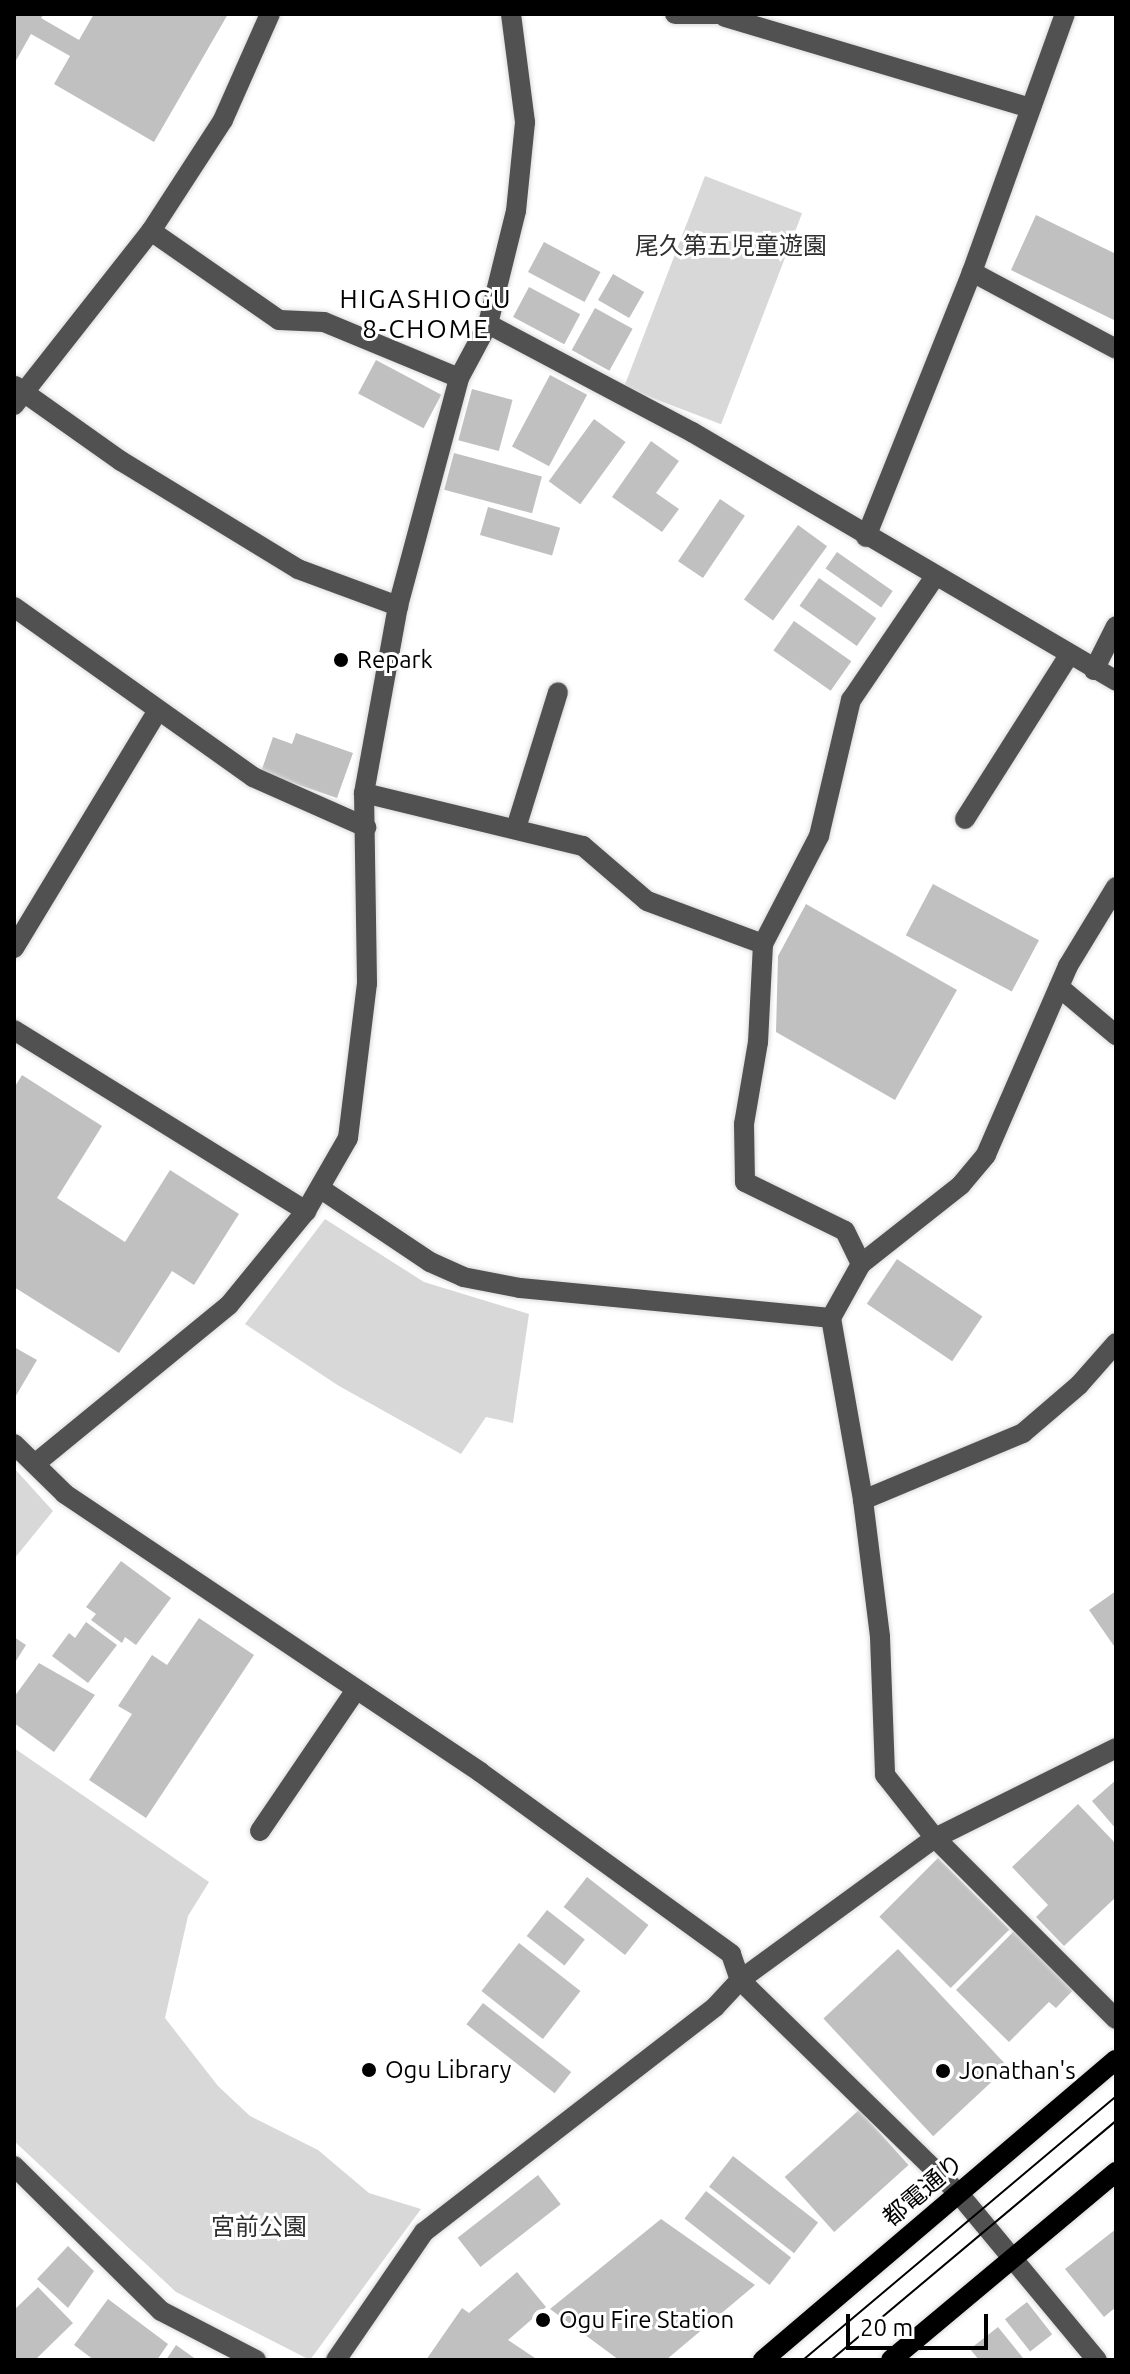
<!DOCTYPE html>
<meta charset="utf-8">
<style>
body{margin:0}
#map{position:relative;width:1130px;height:2374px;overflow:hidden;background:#fff;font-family:Ubuntu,"Noto Sans JP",sans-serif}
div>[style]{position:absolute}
.green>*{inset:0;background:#d8d8d8;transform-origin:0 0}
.building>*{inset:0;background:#c0c0c0;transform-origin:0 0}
.roads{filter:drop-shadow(0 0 2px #dbdbdb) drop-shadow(0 0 2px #dbdbdb)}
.minor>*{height:20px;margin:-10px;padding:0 10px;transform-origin:10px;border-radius:10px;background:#515151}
.major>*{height:20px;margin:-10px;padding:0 10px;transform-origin:10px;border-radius:10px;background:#000}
.tram>*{height:2px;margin:-1px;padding:0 1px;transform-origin:1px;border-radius:1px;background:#000}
.dots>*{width:22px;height:22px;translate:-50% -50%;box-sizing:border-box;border:4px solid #fff;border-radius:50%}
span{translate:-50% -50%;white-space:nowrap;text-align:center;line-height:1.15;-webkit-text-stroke:6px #fff;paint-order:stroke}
.park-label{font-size:24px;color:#2f2f2f}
.poi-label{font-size:24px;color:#000}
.left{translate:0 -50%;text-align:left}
.street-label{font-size:24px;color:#000}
.neighbourhood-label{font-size:26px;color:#000;letter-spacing:2px}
.frame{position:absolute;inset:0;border:16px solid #000;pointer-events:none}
.scale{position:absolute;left:846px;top:2314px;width:142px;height:36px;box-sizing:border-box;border:4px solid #000;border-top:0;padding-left:10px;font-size:24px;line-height:28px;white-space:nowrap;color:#000;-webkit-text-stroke:6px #fff;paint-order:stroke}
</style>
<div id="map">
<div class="green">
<div style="left:705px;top:176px;width:104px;height:226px;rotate:21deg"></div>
<div style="clip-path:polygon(325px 1219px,424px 1282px,529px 1314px,513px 1423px,486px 1417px,461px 1454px,339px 1386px,245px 1324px)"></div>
<div style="clip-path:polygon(14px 1468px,53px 1511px,14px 1559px)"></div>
<div style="clip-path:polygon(14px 1748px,209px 1882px,188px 1916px,165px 2018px,218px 2086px,250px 2116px,318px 2150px,369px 2193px,421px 2209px,310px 2360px,176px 2292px,14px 2141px)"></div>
</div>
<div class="building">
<div style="clip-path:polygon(14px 14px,44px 14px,41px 18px,79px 40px,94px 14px,228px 14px,154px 142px,54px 84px,70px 56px,31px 34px,14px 64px)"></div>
<div style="clip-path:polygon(1036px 215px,1116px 254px,1116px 321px,1011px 270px)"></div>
<div style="left:544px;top:242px;width:64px;height:34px;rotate:28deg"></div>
<div style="left:613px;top:274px;width:36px;height:30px;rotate:30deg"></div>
<div style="left:529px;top:287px;width:58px;height:34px;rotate:28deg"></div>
<div style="left:595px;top:308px;width:43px;height:48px;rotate:29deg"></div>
<div style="left:376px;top:360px;width:74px;height:38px;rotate:28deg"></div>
<div style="left:550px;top:375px;width:42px;height:81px;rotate:28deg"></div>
<div style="left:472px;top:389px;width:42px;height:53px;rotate:15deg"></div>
<div style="left:594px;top:419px;width:39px;height:77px;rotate:36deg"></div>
<div style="clip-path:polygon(651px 441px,679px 461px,656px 493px,679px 509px,662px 532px,612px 497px)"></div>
<div style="left:454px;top:453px;width:91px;height:38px;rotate:15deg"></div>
<div style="left:720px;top:499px;width:30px;height:75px;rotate:34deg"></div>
<div style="left:488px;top:507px;width:75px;height:29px;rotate:16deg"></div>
<div style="left:798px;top:525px;width:36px;height:92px;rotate:36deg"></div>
<div style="left:837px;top:552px;width:68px;height:20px;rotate:35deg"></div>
<div style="left:819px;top:578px;width:70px;height:34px;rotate:35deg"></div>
<div style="left:794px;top:621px;width:70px;height:36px;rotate:35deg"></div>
<div style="clip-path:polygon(296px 733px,353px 753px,337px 798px,261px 772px,273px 737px,292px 744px)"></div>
<div style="left:933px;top:884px;width:120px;height:58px;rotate:28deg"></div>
<div style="clip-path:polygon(806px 904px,957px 990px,895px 1100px,776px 1032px,778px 956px)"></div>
<div style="clip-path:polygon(22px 1075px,102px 1126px,57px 1198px,125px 1242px,170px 1170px,239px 1214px,194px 1285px,172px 1271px,119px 1353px,14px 1287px,14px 1088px)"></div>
<div style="left:897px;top:1259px;width:103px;height:54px;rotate:34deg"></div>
<div style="clip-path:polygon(14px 1347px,37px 1360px,14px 1399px)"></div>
<div style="clip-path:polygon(121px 1561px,171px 1598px,136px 1645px,125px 1637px,122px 1643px,91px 1620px,96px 1614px,86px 1607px)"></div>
<div style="clip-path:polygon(1116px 1591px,1116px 1649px,1089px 1610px)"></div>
<div style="clip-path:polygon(199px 1618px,254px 1655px,146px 1818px,89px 1780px,132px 1714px,118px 1706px,152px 1655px,167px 1665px)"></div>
<div style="clip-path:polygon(86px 1622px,117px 1645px,88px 1683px,52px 1656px,69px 1633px,75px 1638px)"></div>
<div style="clip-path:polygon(14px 1637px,26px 1645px,14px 1664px)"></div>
<div style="clip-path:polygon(39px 1663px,95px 1695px,54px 1752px,14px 1723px,14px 1697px)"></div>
<div style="clip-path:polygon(1116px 1780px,1116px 1829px,1092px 1801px)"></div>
<div style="clip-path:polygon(1078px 1804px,1116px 1844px,1116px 1897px,1064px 1946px,1036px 1917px,1048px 1905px,1012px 1867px)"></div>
<div style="left:938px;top:1858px;width:101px;height:83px;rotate:45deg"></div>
<div style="left:587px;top:1877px;width:78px;height:38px;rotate:38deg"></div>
<div style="left:547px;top:1910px;width:48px;height:33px;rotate:38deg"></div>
<div style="clip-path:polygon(1016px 1929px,1076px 1987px,1056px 2008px,1049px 2002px,1009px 2042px,956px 1990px)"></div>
<div style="left:519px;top:1943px;width:78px;height:61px;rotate:38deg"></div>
<div style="left:898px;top:1949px;width:161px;height:102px;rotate:47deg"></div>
<div style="left:483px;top:2003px;width:112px;height:27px;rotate:38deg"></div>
<div style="left:859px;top:2110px;width:74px;height:100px;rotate:48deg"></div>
<div style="left:733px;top:2156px;width:108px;height:39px;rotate:38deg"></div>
<div style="left:538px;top:2175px;width:37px;height:102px;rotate:52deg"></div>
<div style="left:706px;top:2191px;width:108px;height:35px;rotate:38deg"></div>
<div style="clip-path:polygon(661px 2219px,755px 2285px,666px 2360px,619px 2360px,550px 2309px)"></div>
<div style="clip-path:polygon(1116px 2229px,1116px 2307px,1104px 2317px,1065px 2269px)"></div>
<div style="clip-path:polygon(68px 2246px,94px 2271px,68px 2308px,37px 2279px)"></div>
<div style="clip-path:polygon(517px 2272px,546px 2307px,508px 2340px,538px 2360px,426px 2360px,462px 2308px,469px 2313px)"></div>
<div style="clip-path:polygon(38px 2287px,73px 2323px,35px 2360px,14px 2360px,14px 2310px)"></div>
<div style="clip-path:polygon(108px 2299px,168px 2344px,157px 2360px,94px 2360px,74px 2345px)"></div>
<div style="left:1027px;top:2302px;width:41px;height:28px;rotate:52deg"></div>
<div style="clip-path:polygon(998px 2327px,1023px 2358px,1020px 2360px,979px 2360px,970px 2349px)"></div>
<div style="clip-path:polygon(176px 2345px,197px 2360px,166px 2360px)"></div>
</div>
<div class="roads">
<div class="minor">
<div style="left:675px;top:14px;width:51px"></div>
<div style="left:725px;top:17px;width:319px;rotate:16.6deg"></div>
<div style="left:151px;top:231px;width:156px;rotate:34.8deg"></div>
<div style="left:279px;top:320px;width:45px;rotate:2.5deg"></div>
<div style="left:324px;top:322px;width:146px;rotate:22.5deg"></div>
<div style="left:972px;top:272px;width:163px;rotate:28.1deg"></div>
<div style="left:488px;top:324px;width:231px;rotate:27.9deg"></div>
<div style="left:692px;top:432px;width:492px;rotate:30.4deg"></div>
<div style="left:15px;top:386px;width:130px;rotate:35.3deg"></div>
<div style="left:121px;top:461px;width:207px;rotate:31.4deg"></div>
<div style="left:298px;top:569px;width:107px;rotate:20.3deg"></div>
<div style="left:14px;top:405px;width:221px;rotate:-51.8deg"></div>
<div style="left:151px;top:231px;width:132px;rotate:-57deg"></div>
<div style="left:223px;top:120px;width:116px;rotate:-66.1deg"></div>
<div style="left:866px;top:537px;width:285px;rotate:-68.2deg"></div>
<div style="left:972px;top:272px;width:274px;rotate:-70.2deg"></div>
<div style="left:14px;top:607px;width:293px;rotate:35.4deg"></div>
<div style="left:253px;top:777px;width:124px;rotate:23.9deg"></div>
<div style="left:1094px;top:670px;width:49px;rotate:-63.4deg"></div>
<div style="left:364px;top:793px;width:225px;rotate:13.6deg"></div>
<div style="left:583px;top:846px;width:84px;rotate:40.7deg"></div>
<div style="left:647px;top:901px;width:124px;rotate:20.3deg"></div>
<div style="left:763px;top:944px;width:98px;rotate:92.9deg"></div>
<div style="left:758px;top:1042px;width:83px;rotate:99.7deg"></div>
<div style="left:744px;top:1124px;width:58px;rotate:89deg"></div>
<div style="left:745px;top:1182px;width:111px;rotate:26.1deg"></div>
<div style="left:845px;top:1231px;width:37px;rotate:64deg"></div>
<div style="left:965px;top:819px;width:194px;rotate:-57.6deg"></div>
<div style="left:516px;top:828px;width:142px;rotate:-72.8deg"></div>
<div style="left:1116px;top:887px;width:92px;rotate:121.3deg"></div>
<div style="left:1068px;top:966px;width:206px;rotate:113.5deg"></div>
<div style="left:986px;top:1155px;width:39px;rotate:130deg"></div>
<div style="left:961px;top:1185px;width:127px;rotate:141.7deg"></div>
<div style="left:861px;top:1264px;width:62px;rotate:119.1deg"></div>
<div style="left:831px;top:1318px;width:185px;rotate:80deg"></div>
<div style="left:863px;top:1500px;width:138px;rotate:82.9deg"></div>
<div style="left:880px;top:1637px;width:138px;rotate:87.9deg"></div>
<div style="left:885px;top:1775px;width:80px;rotate:51.6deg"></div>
<div style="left:935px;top:1838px;width:256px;rotate:45deg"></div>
<div style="left:763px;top:944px;width:122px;rotate:-62.6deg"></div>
<div style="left:819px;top:836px;width:140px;rotate:-76.8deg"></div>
<div style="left:851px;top:700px;width:148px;rotate:-55.8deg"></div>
<div style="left:14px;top:948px;width:278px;rotate:-58.8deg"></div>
<div style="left:1059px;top:987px;width:75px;rotate:40.1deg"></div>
<div style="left:14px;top:1030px;width:344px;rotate:31.8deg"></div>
<div style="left:321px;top:1189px;width:131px;rotate:33.8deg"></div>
<div style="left:430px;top:1262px;width:36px;rotate:24deg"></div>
<div style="left:463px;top:1277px;width:58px;rotate:10.9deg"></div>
<div style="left:520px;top:1288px;width:312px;rotate:5.5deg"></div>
<div style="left:14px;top:1444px;width:71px;rotate:44.4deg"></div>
<div style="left:65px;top:1494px;width:500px;rotate:33.8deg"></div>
<div style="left:480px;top:1772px;width:310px;rotate:35.9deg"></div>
<div style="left:731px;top:1954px;width:28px;rotate:71deg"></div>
<div style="left:740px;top:1980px;width:306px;rotate:44.3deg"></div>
<div style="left:959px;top:2194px;width:216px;rotate:50.3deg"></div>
<div style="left:36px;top:1463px;width:249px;rotate:-39.3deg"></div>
<div style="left:229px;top:1305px;width:122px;rotate:-50.7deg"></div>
<div style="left:306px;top:1211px;width:84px;rotate:-60.1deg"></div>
<div style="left:348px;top:1138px;width:156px;rotate:-83deg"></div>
<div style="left:367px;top:983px;width:190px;rotate:-90.9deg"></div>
<div style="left:364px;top:793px;width:190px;rotate:-79.7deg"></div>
<div style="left:398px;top:606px;width:236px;rotate:-75deg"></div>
<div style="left:459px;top:378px;width:61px;rotate:-61.8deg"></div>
<div style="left:488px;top:324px;width:116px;rotate:-76.1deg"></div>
<div style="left:516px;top:211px;width:89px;rotate:-84.2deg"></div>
<div style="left:525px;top:122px;width:109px;rotate:-97.4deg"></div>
<div style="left:863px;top:1500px;width:173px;rotate:-22.7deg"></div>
<div style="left:1023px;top:1433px;width:74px;rotate:-40.6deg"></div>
<div style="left:1079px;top:1385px;width:56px;rotate:-48.6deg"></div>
<div style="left:260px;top:1831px;width:171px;rotate:-55.8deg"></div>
<div style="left:14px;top:2166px;width:206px;rotate:44.6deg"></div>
<div style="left:161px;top:2311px;width:107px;rotate:27.3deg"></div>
<div style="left:336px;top:2360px;width:155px;rotate:-55.5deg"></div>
<div style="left:424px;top:2232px;width:368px;rotate:-37.7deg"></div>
<div style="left:715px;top:2007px;width:37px;rotate:-47deg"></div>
<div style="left:740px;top:1980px;width:241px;rotate:-36.1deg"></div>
<div style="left:935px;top:1838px;width:202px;rotate:-26.4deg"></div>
</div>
<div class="major">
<div style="left:763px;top:2360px;width:463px;rotate:-40.4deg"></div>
<div style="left:891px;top:2360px;width:293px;rotate:-39.9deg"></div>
</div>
</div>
<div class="tram">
<div style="left:803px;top:2360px;width:409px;rotate:-40.1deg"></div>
<div style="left:831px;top:2360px;width:372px;rotate:-40deg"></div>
</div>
<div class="dots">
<div style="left:341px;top:660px;background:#000"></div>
<div style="left:369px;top:2070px;background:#000"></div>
<div style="left:943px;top:2071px;background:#000"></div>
<div style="left:543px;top:2320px;background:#000"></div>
</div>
<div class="park-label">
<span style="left:731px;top:246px">尾久第五児童遊園</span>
<span style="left:259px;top:2227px">宮前公園</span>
</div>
<div class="poi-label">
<span class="left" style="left:357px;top:660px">Repark</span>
<span class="left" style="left:385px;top:2070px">Ogu Library</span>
<span class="left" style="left:959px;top:2071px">Jonathan's</span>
<span class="left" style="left:559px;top:2320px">Ogu Fire Station</span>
</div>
<div class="street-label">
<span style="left:923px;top:2190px;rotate:-40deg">都電通り</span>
</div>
<div class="neighbourhood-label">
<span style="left:426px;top:314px">HIGASHIOGU<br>8-CHOME</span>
</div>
<div class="frame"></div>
<div class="scale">20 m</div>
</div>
